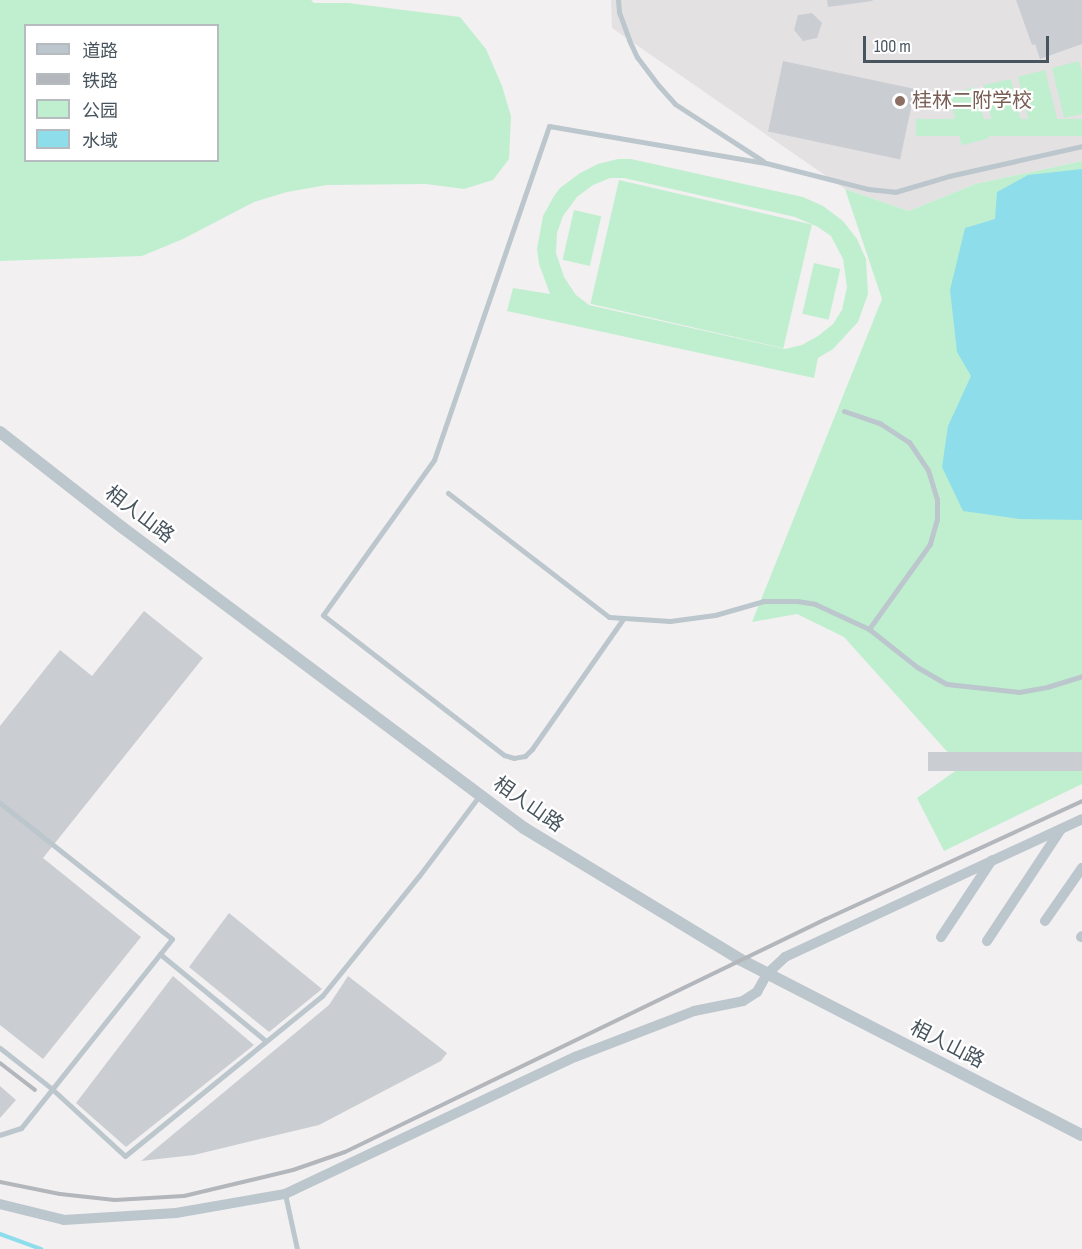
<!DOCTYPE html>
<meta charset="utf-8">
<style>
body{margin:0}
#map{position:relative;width:1082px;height:1249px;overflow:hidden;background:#f3f0f1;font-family:"Sofia Sans Condensed","Noto Sans SC",sans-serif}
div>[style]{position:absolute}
.education>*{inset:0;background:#e4e1e3}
.green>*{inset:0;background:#c0efd0;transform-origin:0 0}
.water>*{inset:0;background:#8eddeb}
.stream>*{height:4px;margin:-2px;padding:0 2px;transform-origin:2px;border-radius:2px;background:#8eddeb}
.building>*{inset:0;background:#caced3;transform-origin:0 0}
.service>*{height:5px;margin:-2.5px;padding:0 2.5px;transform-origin:2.5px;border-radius:2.5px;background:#bcc6cd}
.minor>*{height:10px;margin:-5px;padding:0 5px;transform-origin:5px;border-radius:5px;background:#bcc6cd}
.tertiary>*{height:12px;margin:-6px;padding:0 6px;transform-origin:6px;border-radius:6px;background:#bcc6cd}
.rail>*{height:4px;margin:-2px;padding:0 2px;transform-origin:2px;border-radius:2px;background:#b3b6bb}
.dots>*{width:16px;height:16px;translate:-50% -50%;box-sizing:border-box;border:3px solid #fff;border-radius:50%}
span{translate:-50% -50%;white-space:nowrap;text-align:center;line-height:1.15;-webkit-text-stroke:4.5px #fff;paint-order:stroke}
.education-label{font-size:20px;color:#785e54}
.left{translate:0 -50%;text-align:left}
.street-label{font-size:20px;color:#48555e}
.legend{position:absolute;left:24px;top:24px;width:195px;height:138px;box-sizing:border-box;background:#fff;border:2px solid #b6bbbf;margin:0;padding:8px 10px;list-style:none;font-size:18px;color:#48555e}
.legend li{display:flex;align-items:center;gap:12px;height:30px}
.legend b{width:30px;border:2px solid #b6bbbf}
.scale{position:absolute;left:863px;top:36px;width:186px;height:27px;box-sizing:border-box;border:3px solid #48555e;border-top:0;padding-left:8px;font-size:18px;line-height:21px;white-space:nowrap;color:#48555e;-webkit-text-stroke:4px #fff;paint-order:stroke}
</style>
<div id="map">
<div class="education">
<div style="clip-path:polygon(611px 0,1082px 0,1082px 161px,975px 184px,909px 211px,845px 189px,612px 28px)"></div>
</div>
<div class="green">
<div style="clip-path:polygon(evenodd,0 0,311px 0,314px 3px,348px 3px,460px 17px,486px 49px,502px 86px,511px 116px,509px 159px,493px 180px,464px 189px,426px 184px,327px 185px,287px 192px,254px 202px,183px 239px,142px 256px,0 261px,0 0,26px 26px,218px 26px,218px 160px,26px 160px,26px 26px)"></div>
<div style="clip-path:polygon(1079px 61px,1082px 74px,1082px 114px,1064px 118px,1052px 68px)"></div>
<div style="left:1045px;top:70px;width:53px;height:28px;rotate:76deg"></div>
<div style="left:1011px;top:79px;width:51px;height:28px;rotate:77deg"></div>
<div style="left:976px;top:87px;width:53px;height:28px;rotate:76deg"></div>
<div style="left:1082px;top:119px;width:17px;height:166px;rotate:90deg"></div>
<div style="clip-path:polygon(evenodd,618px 159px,631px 159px,803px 197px,823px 206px,843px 221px,857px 239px,866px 259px,868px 294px,858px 322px,833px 349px,818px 358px,814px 378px,507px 311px,513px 288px,550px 294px,539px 264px,537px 249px,543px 216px,554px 196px,560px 188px,580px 173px,598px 164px,618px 159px,610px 178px,624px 178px,795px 217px,818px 227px,831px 236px,843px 259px,847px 287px,842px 310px,833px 324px,818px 336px,802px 345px,785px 349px,589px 305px,576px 295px,564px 277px,556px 253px,557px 233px,563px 216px,577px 197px,593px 185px,610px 178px)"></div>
<div style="clip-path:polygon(1082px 161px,1082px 784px,944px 851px,917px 798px,961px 767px,844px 637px,797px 614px,752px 622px,882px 299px,845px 189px,909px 211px,975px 184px)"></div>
<div style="left:619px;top:180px;width:198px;height:127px;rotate:13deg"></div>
<div style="left:574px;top:210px;width:28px;height:51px;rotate:13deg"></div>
<div style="left:814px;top:263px;width:27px;height:52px;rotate:13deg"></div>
</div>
<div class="water">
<div style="clip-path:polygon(1082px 169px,1082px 520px,1019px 519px,963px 511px,942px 467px,948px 426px,971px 376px,957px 352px,950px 290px,965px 228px,995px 219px,997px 192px,1028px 175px)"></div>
</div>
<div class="stream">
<div style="left:0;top:1234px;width:44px;rotate:20.1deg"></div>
</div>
<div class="building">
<div style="clip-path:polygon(827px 0,872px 0,873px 1px,828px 7px)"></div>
<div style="clip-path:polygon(1016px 0,1082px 0,1082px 44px,1040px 59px,1035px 44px,1032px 45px)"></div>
<div style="clip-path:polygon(812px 13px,822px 23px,817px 38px,803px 41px,794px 30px,798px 15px)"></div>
<div style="left:783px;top:61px;width:135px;height:72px;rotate:12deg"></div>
<div style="clip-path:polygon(144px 611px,203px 658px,43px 858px,141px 937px,43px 1059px,0 1025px,0 726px,60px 650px,92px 676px)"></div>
<div style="left:1082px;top:752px;width:19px;height:154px;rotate:90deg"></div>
<div style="clip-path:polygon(229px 913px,322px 989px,269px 1032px,189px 967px)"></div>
<div style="clip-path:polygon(173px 976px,254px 1045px,126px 1147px,76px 1103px)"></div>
<div style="clip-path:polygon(348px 976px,447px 1053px,441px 1061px,319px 1125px,194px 1155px,141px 1161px,329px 1005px)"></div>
<div style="clip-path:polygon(0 1086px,16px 1100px,0 1118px)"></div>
</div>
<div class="service">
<div style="left:618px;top:0;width:12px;rotate:85deg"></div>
<div style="left:619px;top:12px;width:30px;rotate:70deg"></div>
<div style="left:629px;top:40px;width:19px;rotate:65deg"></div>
<div style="left:637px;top:57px;width:36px;rotate:53deg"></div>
<div style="left:659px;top:86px;width:24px;rotate:48deg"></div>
<div style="left:675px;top:104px;width:105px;rotate:32.9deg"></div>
<div style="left:844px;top:411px;width:39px;rotate:19deg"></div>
<div style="left:881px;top:424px;width:33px;rotate:33deg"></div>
<div style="left:909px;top:442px;width:34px;rotate:56deg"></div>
<div style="left:928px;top:470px;width:30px;rotate:73deg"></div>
<div style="left:937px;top:499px;width:20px;rotate:90deg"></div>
<div style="left:937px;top:519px;width:26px;rotate:106deg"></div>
<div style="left:930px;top:544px;width:105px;rotate:125.7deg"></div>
<div style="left:448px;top:493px;width:203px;rotate:37.6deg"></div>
<div style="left:609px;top:617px;width:61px;rotate:3.8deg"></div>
<div style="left:670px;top:621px;width:45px;rotate:-7.6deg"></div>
<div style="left:715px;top:615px;width:51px;rotate:-15.9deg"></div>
<div style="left:764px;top:601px;width:33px"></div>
<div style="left:797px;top:601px;width:18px;rotate:9deg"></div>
<div style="left:815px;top:604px;width:60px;rotate:24.8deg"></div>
<div style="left:869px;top:629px;width:61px;rotate:38.4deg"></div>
<div style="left:917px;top:667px;width:34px;rotate:30deg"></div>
<div style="left:947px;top:684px;width:72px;rotate:6.3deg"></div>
<div style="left:1019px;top:692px;width:28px;rotate:-10deg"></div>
<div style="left:1047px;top:687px;width:37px;rotate:-17deg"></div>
<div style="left:623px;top:619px;width:159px;rotate:125deg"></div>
<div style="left:532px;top:749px;width:10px;rotate:135deg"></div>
<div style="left:525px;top:756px;width:11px;rotate:170deg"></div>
<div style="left:514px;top:758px;width:10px;rotate:-163deg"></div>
<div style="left:504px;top:755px;width:229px;rotate:-142.3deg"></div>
<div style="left:323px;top:615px;width:191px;rotate:-54.4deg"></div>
<div style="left:434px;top:460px;width:353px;rotate:-71deg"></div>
<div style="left:549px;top:126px;width:220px;rotate:9.7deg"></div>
<div style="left:766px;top:163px;width:105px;rotate:14.3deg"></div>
<div style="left:868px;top:189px;width:27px;rotate:6deg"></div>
<div style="left:895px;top:192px;width:56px;rotate:-16.5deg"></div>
<div style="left:949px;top:176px;width:136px;rotate:-12.7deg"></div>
<div style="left:0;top:803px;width:219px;rotate:38.3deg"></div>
<div style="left:172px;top:939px;width:242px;rotate:128.6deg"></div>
<div style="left:21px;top:1128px;width:22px;rotate:162deg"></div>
<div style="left:160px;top:954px;width:137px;rotate:39.4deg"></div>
<div style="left:0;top:1048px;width:65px;rotate:38.1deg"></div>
<div style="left:51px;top:1088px;width:100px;rotate:42.6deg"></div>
<div style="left:125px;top:1156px;width:254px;rotate:-39.1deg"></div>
<div style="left:322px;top:996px;width:154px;rotate:-51.1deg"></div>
<div style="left:419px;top:876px;width:100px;rotate:-53.1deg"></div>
<div style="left:285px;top:1194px;width:56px;rotate:77.7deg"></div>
</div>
<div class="minor">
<div style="left:1045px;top:921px;width:65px;rotate:-55.1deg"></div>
<div style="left:941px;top:937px;width:92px;rotate:-56.5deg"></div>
<div style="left:1081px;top:937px;width:1px;rotate:-45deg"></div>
<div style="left:987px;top:941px;width:134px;rotate:-56.5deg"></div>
<div style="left:0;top:1204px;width:66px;rotate:14deg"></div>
<div style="left:64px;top:1220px;width:112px;rotate:-3.6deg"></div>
<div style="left:176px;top:1213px;width:111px;rotate:-9.9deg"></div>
<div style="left:285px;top:1194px;width:321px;rotate:-25.3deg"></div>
<div style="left:575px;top:1057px;width:128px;rotate:-21.1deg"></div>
<div style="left:694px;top:1011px;width:50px;rotate:-11.5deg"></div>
<div style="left:743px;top:1001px;width:17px;rotate:-33deg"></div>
<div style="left:757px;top:992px;width:21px;rotate:-61deg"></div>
<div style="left:767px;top:974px;width:25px;rotate:-43deg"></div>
<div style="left:785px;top:957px;width:327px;rotate:-24.9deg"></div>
</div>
<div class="tertiary">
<div style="left:0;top:432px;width:156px;rotate:38deg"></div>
<div style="left:123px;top:528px;width:501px;rotate:36.8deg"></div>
<div style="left:524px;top:828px;width:254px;rotate:31.3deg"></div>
<div style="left:741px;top:960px;width:383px;rotate:27.2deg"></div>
</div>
<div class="rail">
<div style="left:0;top:1063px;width:44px;rotate:37.6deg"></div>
<div style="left:0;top:1182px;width:61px;rotate:11.3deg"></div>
<div style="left:60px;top:1194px;width:55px;rotate:6.2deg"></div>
<div style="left:115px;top:1200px;width:69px;rotate:-3.3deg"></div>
<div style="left:184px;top:1196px;width:112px;rotate:-13.4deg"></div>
<div style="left:293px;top:1170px;width:55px;rotate:-19.1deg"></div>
<div style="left:345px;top:1152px;width:534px;rotate:-25.85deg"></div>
<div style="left:826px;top:919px;width:282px;rotate:-24.7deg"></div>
</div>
<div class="dots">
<div style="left:900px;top:101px;background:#8d6e63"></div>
</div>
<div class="education-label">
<span class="left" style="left:912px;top:101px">桂林二附学校</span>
</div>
<div class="street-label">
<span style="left:139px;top:515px;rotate:37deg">相人山路</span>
<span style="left:528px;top:805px;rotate:35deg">相人山路</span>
<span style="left:947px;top:1045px;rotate:27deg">相人山路</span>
</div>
<ul class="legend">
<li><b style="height:8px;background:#bcc6cd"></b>道路</li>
<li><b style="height:8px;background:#b3b6bb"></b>铁路</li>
<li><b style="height:16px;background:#c0efd0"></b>公园</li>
<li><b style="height:16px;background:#8eddeb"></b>水域</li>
</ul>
<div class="scale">100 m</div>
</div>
